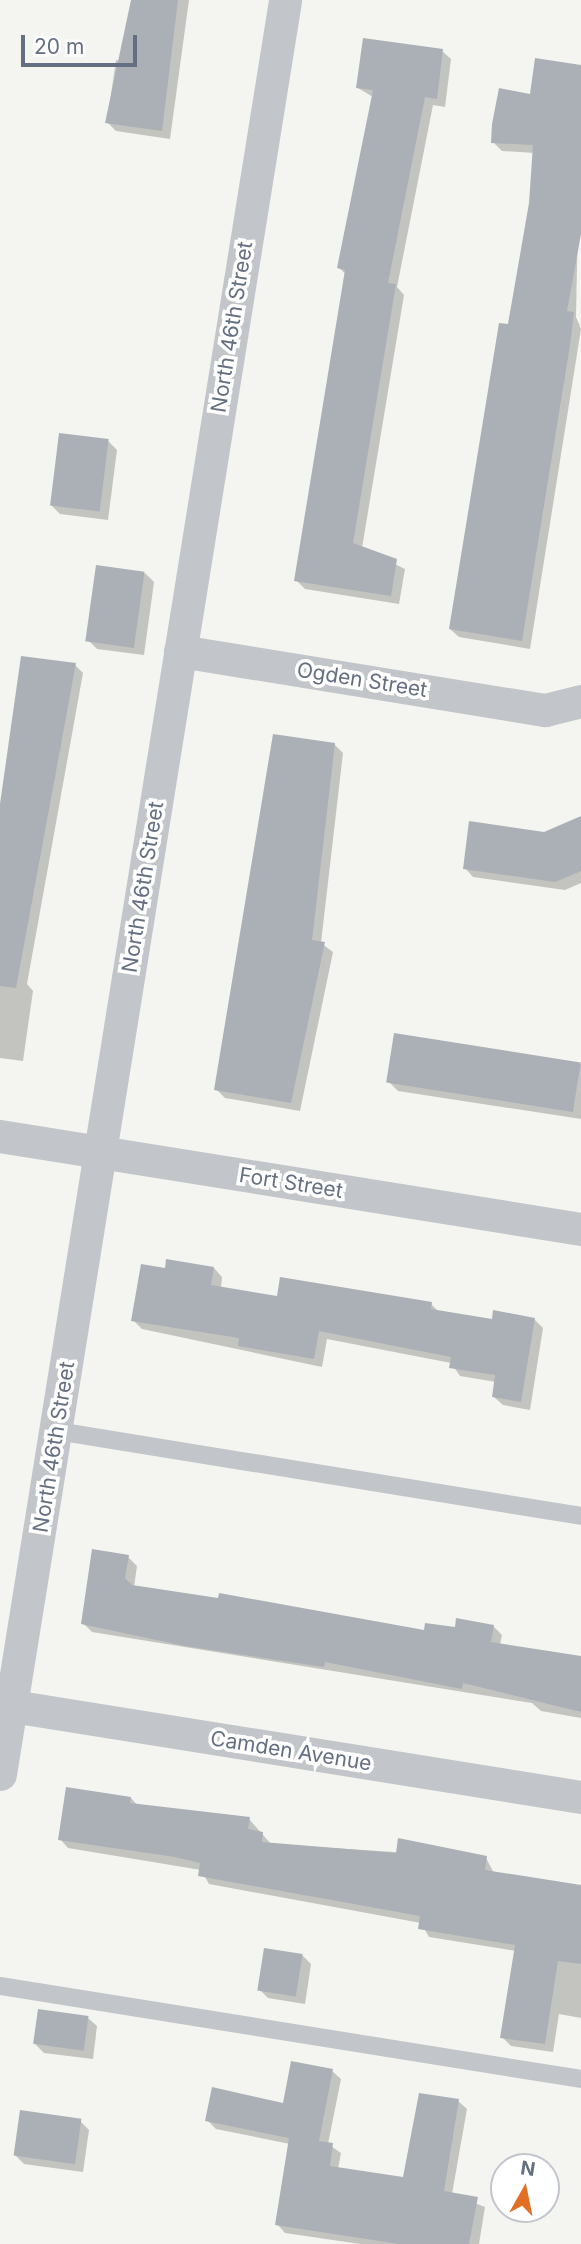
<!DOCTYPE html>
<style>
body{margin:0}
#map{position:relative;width:581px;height:2244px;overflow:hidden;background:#f4f5f0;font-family:Inter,sans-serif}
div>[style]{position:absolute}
.shadow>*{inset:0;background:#0003}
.building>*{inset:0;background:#aab0b6;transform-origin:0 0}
.service>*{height:18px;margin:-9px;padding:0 9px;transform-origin:9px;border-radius:9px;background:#c2c5c9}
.minor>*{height:33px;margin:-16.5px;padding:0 16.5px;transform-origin:16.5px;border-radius:16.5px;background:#c2c5c9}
span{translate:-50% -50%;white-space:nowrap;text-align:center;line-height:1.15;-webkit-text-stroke:7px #fff;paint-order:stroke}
.street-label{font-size:21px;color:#646f81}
.north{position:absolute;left:490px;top:2153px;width:70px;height:70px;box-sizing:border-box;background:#fff;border:2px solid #c1c5cd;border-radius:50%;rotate:9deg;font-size:19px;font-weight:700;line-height:28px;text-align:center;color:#646f81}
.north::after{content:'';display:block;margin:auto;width:24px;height:32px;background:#e16f24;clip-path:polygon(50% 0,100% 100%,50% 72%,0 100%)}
.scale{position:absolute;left:21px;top:35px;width:116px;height:32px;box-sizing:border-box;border:4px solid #646f81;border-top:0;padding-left:9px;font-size:21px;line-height:24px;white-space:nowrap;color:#646f81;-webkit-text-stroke:5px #fff;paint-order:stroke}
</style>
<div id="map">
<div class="shadow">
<div style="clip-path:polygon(133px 0,189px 0,170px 139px,116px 131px,107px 122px,116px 60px,125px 62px)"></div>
<div style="clip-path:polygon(442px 51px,451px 59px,445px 107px,433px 105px,397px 287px,404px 295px,362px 548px,405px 569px,399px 604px,305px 589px,296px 580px,346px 274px,339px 268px,373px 97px,358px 88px)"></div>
<div style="clip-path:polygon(581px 67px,576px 317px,581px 329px,530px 649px,459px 637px,450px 629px,531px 204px,535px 153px,502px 151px,493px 142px,531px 96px)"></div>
<div style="clip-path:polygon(108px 441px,117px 450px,108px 520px,60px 514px,51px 505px)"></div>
<div style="clip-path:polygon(145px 573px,154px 582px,144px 655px,97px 649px,88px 640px)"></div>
<div style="clip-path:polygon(75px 665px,83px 673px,27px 984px,33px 991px,23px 1061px,0 1058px,0 815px)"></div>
<div style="clip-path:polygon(334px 744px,343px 753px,321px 943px,333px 952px,300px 1111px,225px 1098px,216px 1089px)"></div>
<div style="clip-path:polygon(581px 818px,581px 883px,565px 890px,473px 877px,465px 868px)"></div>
<div style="clip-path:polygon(581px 1064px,581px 1119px,398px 1091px,389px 1082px)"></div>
<div style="clip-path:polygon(214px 1268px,222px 1277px,221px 1288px,279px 1298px,431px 1304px,440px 1313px,494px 1321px,534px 1319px,543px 1328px,530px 1410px,503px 1405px,494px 1397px,496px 1382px,460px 1376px,451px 1363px,327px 1339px,322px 1367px,142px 1329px,133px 1320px,166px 1270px)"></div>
<div style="clip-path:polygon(128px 1557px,137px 1566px,134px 1587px,426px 1632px,493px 1626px,502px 1635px,500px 1645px,581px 1658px,581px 1718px,541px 1711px,532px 1703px,92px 1632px,83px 1623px)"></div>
<div style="clip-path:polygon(131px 1798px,138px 1806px,249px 1819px,271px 1844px,486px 1858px,494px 1873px,581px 1886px,581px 2018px,559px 2014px,553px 2052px,511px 2046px,502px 2037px,516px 1951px,429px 1937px,421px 1923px,209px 1884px,201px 1870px,68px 1848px,60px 1839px)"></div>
<div style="clip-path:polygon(302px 1955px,311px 1964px,305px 2004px,268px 1998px,259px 1989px)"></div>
<div style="clip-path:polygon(88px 2018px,97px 2026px,93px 2059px,44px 2053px,35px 2044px)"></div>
<div style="clip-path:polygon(332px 2071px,341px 2079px,328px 2144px,341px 2153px,338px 2169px,405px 2179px,458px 2101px,467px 2109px,452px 2194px,485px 2207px,479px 2244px,360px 2244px,285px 2233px,277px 2224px,290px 2144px,216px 2129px,207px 2120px,284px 2105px)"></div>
<div style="clip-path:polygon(80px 2121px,89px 2130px,83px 2172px,24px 2164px,16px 2156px)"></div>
</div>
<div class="building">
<div style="clip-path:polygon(131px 0,178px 0,162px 131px,105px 123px)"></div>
<div style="clip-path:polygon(363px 38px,443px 49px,437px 99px,425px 97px,388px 283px,396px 284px,353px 543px,397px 559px,391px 596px,294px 581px,345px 270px,337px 268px,373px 90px,356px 88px)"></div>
<div style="clip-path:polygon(535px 58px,581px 65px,581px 234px,567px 311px,574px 312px,570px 345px,522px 641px,449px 629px,499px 323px,508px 324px,529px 203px,533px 145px,491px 143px,492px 124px,499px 88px,530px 94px)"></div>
<div style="left:59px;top:433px;width:50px;height:73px;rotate:7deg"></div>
<div style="left:96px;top:565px;width:49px;height:77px;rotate:8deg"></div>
<div style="clip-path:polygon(21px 656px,76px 663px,16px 988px,0 986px,0 804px)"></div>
<div style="clip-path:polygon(273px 734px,335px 743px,312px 940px,325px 942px,291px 1103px,214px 1090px)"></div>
<div style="clip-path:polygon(581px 816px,581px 871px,555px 882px,463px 869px,469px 821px,544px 832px)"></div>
<div style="left:394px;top:1033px;width:189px;height:50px;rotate:9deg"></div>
<div style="clip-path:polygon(166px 1259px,214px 1267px,211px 1285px,277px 1296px,280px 1277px,432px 1302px,431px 1309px,492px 1319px,493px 1310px,535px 1318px,521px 1402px,492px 1397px,495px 1375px,449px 1368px,451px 1357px,319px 1331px,314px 1359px,238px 1346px,239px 1338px,131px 1321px,141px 1264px,165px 1268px)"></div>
<div style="clip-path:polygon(92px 1549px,129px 1555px,125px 1578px,132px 1585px,218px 1598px,219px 1593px,424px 1630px,425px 1623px,455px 1627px,456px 1618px,494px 1625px,491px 1642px,581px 1656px,581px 1712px,463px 1683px,462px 1689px,325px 1662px,324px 1667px,185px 1646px,81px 1624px)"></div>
<div style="clip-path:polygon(66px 1787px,131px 1797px,130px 1803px,250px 1817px,248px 1829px,263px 1832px,262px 1842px,396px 1853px,398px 1838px,487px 1856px,485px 1870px,581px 1885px,581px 1964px,558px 1961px,545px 2044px,500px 2038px,515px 1945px,418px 1929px,420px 1916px,198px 1876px,200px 1863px,175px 1857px,58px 1840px)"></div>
<div style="left:264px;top:1948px;width:39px;height:43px;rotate:9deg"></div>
<div style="left:38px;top:2009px;width:51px;height:35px;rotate:8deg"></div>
<div style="clip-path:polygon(291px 2061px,333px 2069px,319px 2141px,333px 2143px,330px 2166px,403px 2177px,419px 2093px,459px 2099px,444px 2191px,478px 2197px,469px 2244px,399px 2244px,275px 2225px,289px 2138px,205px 2121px,212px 2087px,283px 2103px)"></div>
<div style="left:20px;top:2110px;width:62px;height:46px;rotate:8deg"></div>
</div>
<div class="service">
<div style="left:57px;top:1431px;width:531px;rotate:9.21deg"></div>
<div style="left:0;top:1986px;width:588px;rotate:9.09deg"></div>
</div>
<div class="minor">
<div style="left:180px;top:651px;width:370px;rotate:9.2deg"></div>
<div style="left:545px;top:710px;width:37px;rotate:-14deg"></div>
<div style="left:0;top:1136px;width:588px;rotate:9.09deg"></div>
<div style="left:0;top:1704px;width:588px;rotate:9.09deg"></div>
<div style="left:0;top:1774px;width:1797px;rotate:-80.87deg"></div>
</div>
<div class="street-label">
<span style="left:232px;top:327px;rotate:-81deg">North 46th Street</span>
<span style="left:362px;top:680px;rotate:9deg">Ogden Street</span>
<span style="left:143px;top:887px;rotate:-81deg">North 46th Street</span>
<span style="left:291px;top:1183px;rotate:9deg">Fort Street</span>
<span style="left:54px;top:1447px;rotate:-81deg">North 46th Street</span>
<span style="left:291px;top:1751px;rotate:9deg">Camden Avenue</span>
</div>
<div class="north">N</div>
<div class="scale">20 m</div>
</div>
